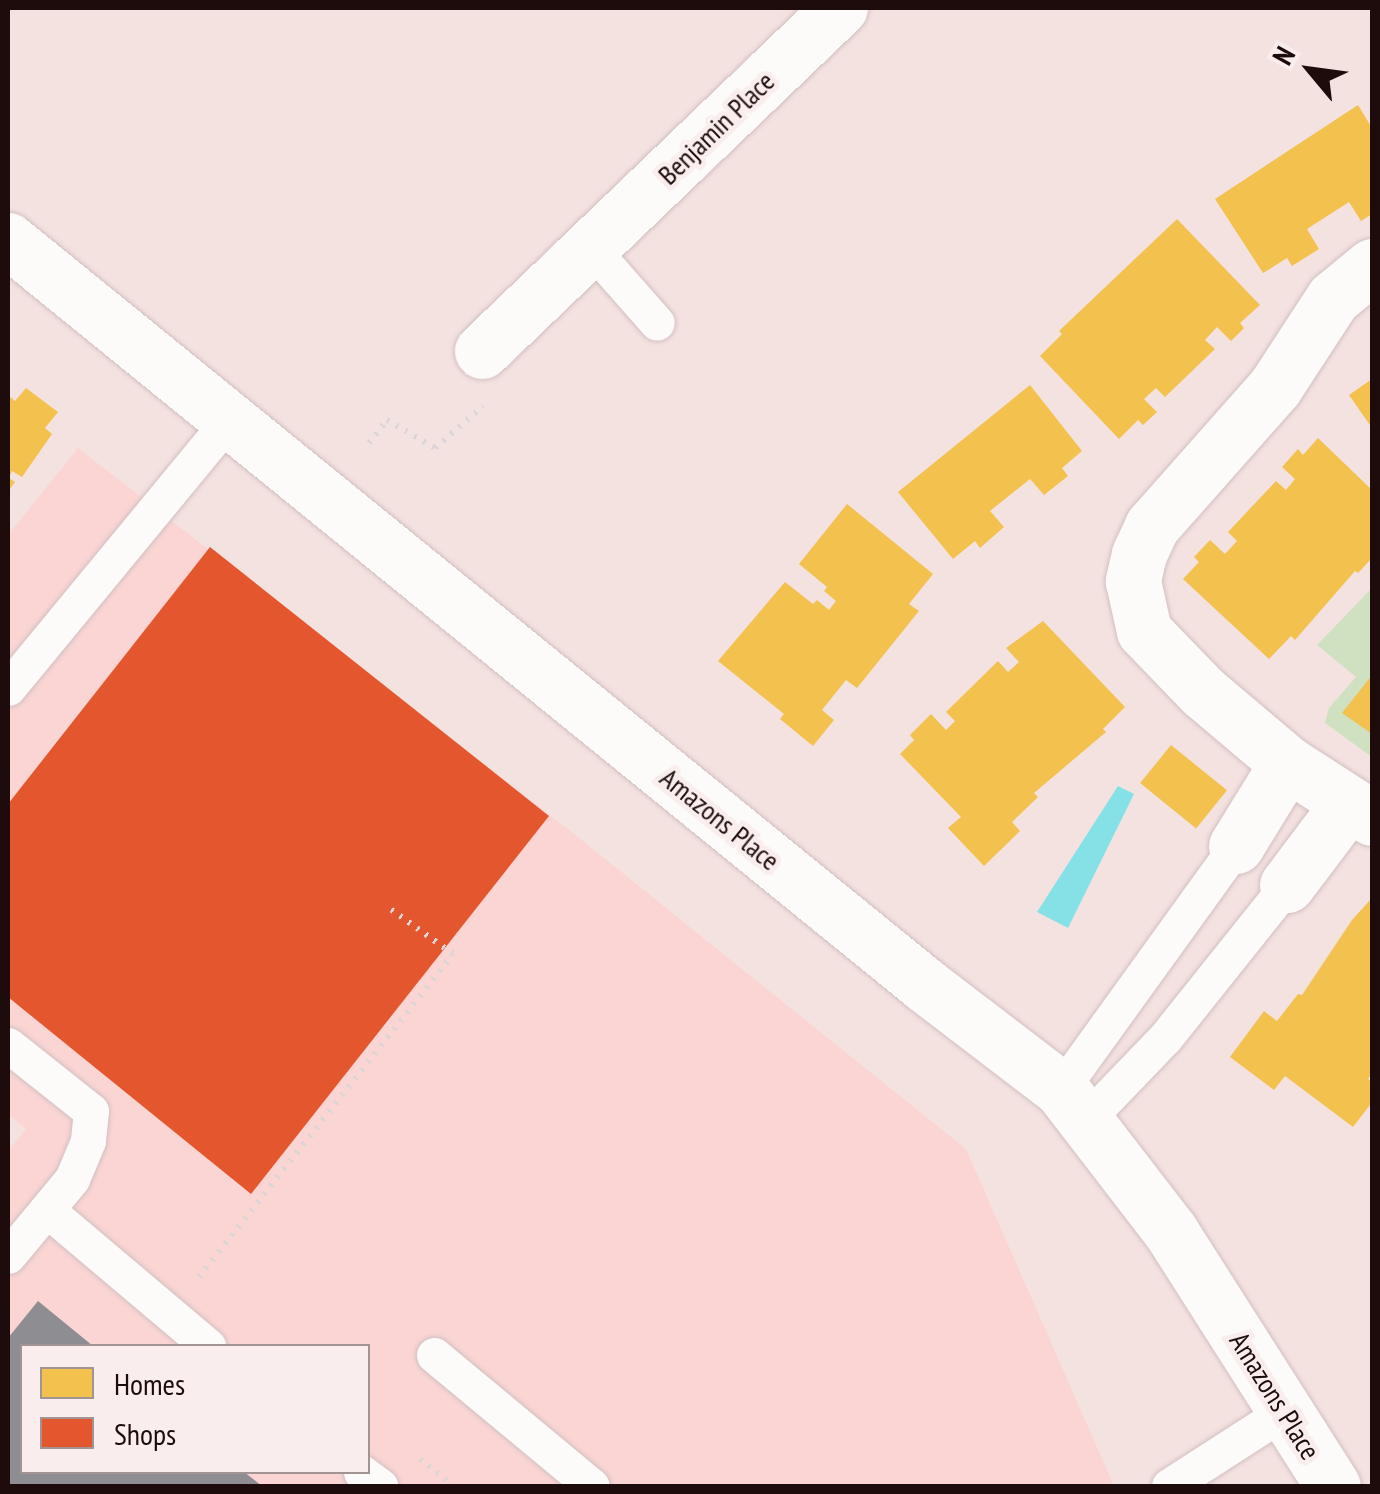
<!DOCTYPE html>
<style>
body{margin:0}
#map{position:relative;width:1380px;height:1494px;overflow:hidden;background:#f4e2e1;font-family:"PT Sans Narrow",sans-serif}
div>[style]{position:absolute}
.built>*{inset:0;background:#fad5d4}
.green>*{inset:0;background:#cfe1c1}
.water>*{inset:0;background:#86e1e7}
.homes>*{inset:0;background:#f2c14e;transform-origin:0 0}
.shops>*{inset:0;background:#e4572e}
.industry>*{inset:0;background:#8d8d92}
.path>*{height:6px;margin-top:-3px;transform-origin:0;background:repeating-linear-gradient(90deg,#dbd5d5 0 2.5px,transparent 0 10.5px)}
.roads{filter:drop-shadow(0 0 2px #d2c0c0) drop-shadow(0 0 2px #d2c0c0)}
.service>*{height:35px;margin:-17.5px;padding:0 17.5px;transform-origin:17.5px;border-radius:17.5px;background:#fdfbfa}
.minor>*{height:55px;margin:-27.5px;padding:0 27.5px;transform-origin:27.5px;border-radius:27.5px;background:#fdfbfa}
span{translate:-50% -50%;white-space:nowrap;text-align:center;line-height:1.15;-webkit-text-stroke:10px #f9eeed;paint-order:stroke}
.street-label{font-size:28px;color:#1e0c0c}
.frame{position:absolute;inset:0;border:10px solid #1e0c0c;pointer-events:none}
.legend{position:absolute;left:20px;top:1344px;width:350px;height:130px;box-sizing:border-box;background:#f9eeed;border:2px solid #a19493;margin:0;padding:12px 18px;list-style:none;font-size:30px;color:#1e0c0c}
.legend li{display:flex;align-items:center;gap:20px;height:50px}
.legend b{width:50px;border:2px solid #a19493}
.north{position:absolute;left:1260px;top:20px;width:100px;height:100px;-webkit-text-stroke:8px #f9eeed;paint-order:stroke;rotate:299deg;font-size:28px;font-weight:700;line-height:40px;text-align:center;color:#1e0c0c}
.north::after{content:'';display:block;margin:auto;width:35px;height:45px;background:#1e0c0c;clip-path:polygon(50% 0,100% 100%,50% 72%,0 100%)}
</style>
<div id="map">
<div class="built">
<div style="clip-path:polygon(evenodd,78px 448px,574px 834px,966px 1149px,1114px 1486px,8px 1486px,8px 1151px,26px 1129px,8px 1114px,8px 535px,78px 448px,22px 1346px,368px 1346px,368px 1472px,22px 1472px,22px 1346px)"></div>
</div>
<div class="green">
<div style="clip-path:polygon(1372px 588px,1372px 757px,1325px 723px,1329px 708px,1356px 677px,1317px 645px)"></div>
</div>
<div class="water">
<div style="clip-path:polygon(1118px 786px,1134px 794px,1068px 928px,1037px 912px)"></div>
</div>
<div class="homes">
<div style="clip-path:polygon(1358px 105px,1372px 128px,1372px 214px,1361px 221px,1349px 202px,1307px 229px,1319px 249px,1292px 266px,1287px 258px,1263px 273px,1215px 199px)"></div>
<div style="clip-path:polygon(1177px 219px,1260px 305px,1240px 323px,1244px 328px,1231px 341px,1217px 327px,1205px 340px,1215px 349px,1165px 397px,1156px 388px,1144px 399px,1157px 412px,1143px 425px,1138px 420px,1119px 439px,1040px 356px,1062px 334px,1059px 331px)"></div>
<div style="clip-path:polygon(1372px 379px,1372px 428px,1349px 395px)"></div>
<div style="clip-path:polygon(1030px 385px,1082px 451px,1062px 468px,1068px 476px,1044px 495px,1030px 479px,990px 511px,1004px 527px,980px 548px,975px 541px,953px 559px,898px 492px)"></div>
<div style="clip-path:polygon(26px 388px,58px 412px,45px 428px,52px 434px,22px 477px,12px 471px,9px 478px,15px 482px,8px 491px,8px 395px,15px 401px)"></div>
<div style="clip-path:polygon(1318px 438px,1372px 490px,1372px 558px,1358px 573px,1355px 571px,1295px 640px,1291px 636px,1269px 659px,1183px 579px,1199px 562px,1194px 557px,1210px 540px,1225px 554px,1237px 541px,1228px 532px,1276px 481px,1286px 490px,1295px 479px,1282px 467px,1298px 449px,1303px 455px)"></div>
<div style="clip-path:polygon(847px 504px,933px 574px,909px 604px,919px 611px,857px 688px,846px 680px,822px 710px,834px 720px,813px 746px,780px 719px,784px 714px,718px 661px,785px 582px,813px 604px,817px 600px,829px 610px,836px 601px,824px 591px,827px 587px,799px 564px)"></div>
<div style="clip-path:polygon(1043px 621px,1125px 707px,1103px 729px,1106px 732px,1034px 793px,1038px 797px,1012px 822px,1020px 831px,984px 866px,948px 828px,961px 817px,900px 754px,914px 740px,910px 735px,931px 714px,946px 730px,955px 721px,946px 712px,998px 661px,1008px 672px,1019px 662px,1006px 648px)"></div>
<div style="clip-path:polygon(1372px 675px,1372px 734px,1342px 713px)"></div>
<div style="left:1171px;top:745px;width:72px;height:49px;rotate:39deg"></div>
<div style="clip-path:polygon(1372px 898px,1372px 1073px,1368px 1079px,1372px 1082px,1372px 1108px,1370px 1105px,1353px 1127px,1285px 1076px,1274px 1090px,1230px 1057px,1264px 1011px,1277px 1021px,1298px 994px,1302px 995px,1352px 920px)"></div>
</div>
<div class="shops">
<div style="clip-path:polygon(210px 547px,549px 816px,251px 1194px,8px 997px,8px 804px)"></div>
</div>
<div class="industry">
<div style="clip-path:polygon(38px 1301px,93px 1346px,22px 1346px,22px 1472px,244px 1472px,262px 1486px,8px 1486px,8px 1338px)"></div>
</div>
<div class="path">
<div style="left:369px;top:443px;width:29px;rotate:-52deg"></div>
<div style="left:387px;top:420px;width:56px;rotate:30.3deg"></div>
<div style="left:435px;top:448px;width:64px;rotate:-41.2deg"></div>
<div style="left:199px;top:1277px;width:411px;rotate:-51.8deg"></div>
<div style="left:453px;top:954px;width:79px;rotate:-144.3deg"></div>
<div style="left:420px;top:1459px;width:43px;rotate:38.5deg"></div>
</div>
<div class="roads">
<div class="service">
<div style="left:592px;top:249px;width:98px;rotate:48.7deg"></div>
<div style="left:8px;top:688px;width:347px;rotate:-50.5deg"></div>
<div style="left:8px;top:1045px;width:106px;rotate:38.5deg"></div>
<div style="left:91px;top:1111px;width:30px;rotate:96deg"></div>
<div style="left:88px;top:1141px;width:41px;rotate:112.8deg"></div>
<div style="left:72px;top:1179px;width:100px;rotate:129.7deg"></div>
<div style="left:1061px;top:1089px;width:299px;rotate:-54.2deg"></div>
<div style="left:1085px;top:1121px;width:115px;rotate:-46.1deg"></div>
<div style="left:1165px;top:1038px;width:196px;rotate:-51.4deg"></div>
<div style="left:47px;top:1210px;width:211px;rotate:40.2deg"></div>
<div style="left:434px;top:1355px;width:205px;rotate:39.7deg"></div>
<div style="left:361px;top:1472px;width:24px;rotate:36deg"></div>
<div style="left:1169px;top:1486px;width:137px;rotate:-32.8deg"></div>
</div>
<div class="minor">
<div style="left:8px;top:240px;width:1181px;rotate:39.09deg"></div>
<div style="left:925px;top:985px;width:171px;rotate:37.4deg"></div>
<div style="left:1061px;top:1089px;width:180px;rotate:52.4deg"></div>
<div style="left:1171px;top:1232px;width:301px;rotate:57.5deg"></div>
<div style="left:1372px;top:266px;width:50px;rotate:140.6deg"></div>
<div style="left:1333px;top:298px;width:106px;rotate:123.1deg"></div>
<div style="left:1275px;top:387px;width:186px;rotate:131.5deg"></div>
<div style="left:1152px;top:526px;width:31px;rotate:115deg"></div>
<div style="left:1139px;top:554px;width:28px;rotate:103deg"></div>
<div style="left:1133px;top:581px;width:51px;rotate:77.6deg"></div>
<div style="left:1144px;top:631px;width:85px;rotate:46deg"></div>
<div style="left:1203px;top:692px;width:110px;rotate:40.2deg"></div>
<div style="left:1287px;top:763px;width:101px;rotate:32.9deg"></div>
<div style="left:482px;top:351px;width:496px;rotate:-43.8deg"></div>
<div style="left:1236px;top:846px;width:97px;rotate:-58.4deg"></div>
<div style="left:1287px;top:885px;width:101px;rotate:-53deg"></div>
</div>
</div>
<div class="street-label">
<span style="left:716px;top:128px;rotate:-44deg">Benjamin Place</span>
<span style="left:720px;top:819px;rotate:39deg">Amazons Place</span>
<span style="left:1275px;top:1396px;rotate:58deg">Amazons Place</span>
</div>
<div class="frame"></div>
<ul class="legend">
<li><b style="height:28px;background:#f2c14e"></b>Homes</li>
<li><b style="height:28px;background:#e4572e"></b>Shops</li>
</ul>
<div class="north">N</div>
</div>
